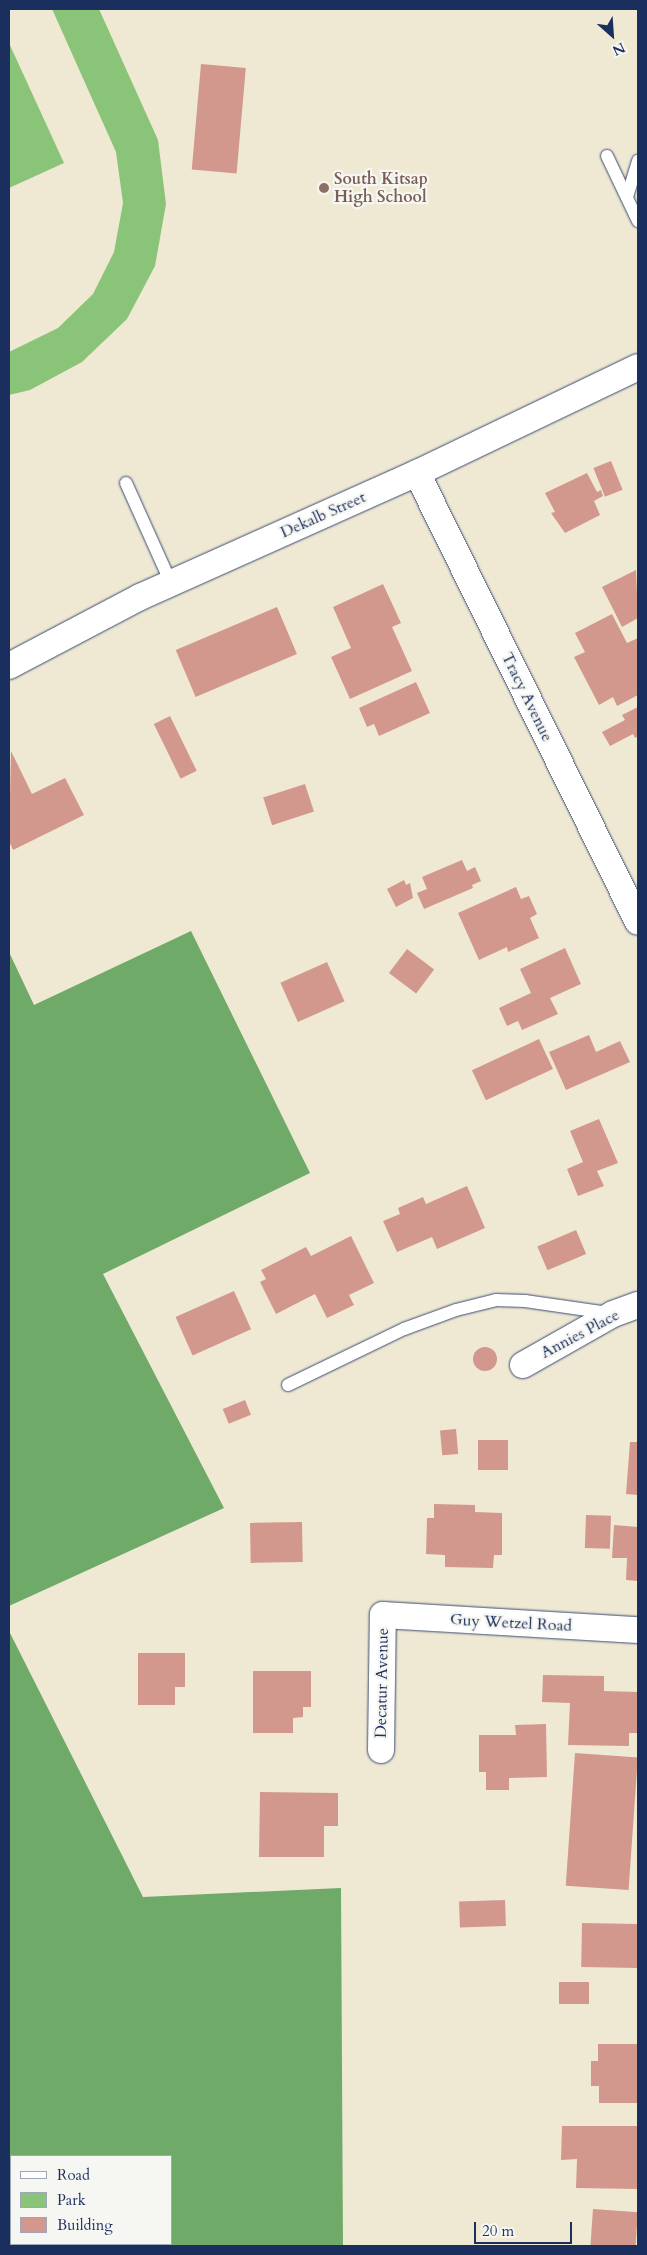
<!DOCTYPE html>
<style>
body{margin:0}
#map{position:relative;width:647px;height:2255px;overflow:hidden;background:#efe9d4;font-family:Cardo,serif}
div>[style]{position:absolute}
.green>*{inset:0;background:#8ac479}
.forest>*{inset:0;background:#6faa69}
.building>*{inset:0;background:#d2988d;transform-origin:0 0}
.round{border-radius:50%}
.roads{filter:drop-shadow(0 0 1px #3b4b70) drop-shadow(0 0 1px #3b4b70)}
.lane>*{height:12px;margin:-6px;padding:0 6px;transform-origin:6px;border-radius:6px;background:#fff}
.street>*{height:26px;margin:-13px;padding:0 13px;transform-origin:13px;border-radius:13px;background:#fff}
.dots>*{width:14px;height:14px;translate:-50% -50%;box-sizing:border-box;border:2px solid #f6f6f2;border-radius:50%}
span{translate:-50% -50%;white-space:nowrap;text-align:center;line-height:1.15;-webkit-text-stroke:4.5px #f6f6f2;paint-order:stroke}
.education-label{font-size:16px;color:#785e54;font-weight:700}
.left{translate:0 -50%;text-align:left}
.street-label{font-size:16px;color:#1b2f5e}
.frame{position:absolute;inset:0;border:10px solid #1b2f5e;pointer-events:none}
.legend{position:absolute;left:10px;top:2155px;width:162px;height:90px;box-sizing:border-box;background:#f6f6f2;border:1px solid #9ea6b7;margin:0;padding:6px 9px;list-style:none;font-size:15px;color:#1b2f5e}
.legend li{display:flex;align-items:center;gap:10px;height:25px}
.legend b{width:25px;border:1px solid #9ea6b7}
.north{position:absolute;left:587px;top:10px;width:50px;height:50px;-webkit-text-stroke:4px #f6f6f2;paint-order:stroke;rotate:154deg;font-size:14px;font-weight:700;line-height:20px;text-align:center;color:#1b2f5e}
.north::after{content:'';display:block;margin:auto;width:18px;height:22px;background:#1b2f5e;clip-path:polygon(50% 0,100% 100%,50% 72%,0 100%)}
.scale{position:absolute;left:474px;top:2222px;width:98px;height:22px;box-sizing:border-box;border:2px solid #1b2f5e;border-top:0;padding-left:6px;font-size:15px;line-height:18px;white-space:nowrap;color:#1b2f5e;-webkit-text-stroke:4px #f6f6f2;paint-order:stroke}
</style>
<div id="map">
<div class="green">
<div style="clip-path:polygon(52px 9px,99px 9px,158px 140px,166px 204px,155px 266px,127px 319px,82px 362px,30px 390px,9px 395px,9px 352px,58px 328px,93px 294px,114px 252px,123px 203px,116px 152px)"></div>
<div style="clip-path:polygon(9px 43px,64px 163px,9px 188px)"></div>
</div>
<div class="forest">
<div style="clip-path:polygon(191px 931px,310px 1173px,103px 1274px,224px 1508px,9px 1606px,9px 952px,34px 1005px)"></div>
<div style="clip-path:polygon(evenodd,9px 1631px,143px 1897px,341px 1888px,343px 2246px,9px 2246px,9px 1631px,11px 2156px,171px 2156px,171px 2244px,11px 2244px,11px 2156px)"></div>
</div>
<div class="building">
<div style="left:201px;top:64px;width:45px;height:106px;rotate:5deg"></div>
<div style="left:611px;top:461px;width:31px;height:19px;rotate:68deg"></div>
<div style="clip-path:polygon(587px 473px,597px 492px,601px 490px,603px 496px,594px 501px,600px 515px,565px 533px,551px 513px,555px 512px,545px 493px)"></div>
<div style="clip-path:polygon(636px 570px,638px 618px,622px 627px,602px 587px)"></div>
<div style="clip-path:polygon(383px 584px,401px 623px,392px 627px,412px 671px,350px 699px,331px 657px,351px 648px,333px 607px)"></div>
<div style="left:277px;top:607px;width:51px;height:110px;rotate:67deg"></div>
<div style="clip-path:polygon(612px 614px,627px 643px,638px 638px,638px 695px,617px 706px,613px 697px,599px 705px,574px 657px,585px 652px,575px 633px)"></div>
<div style="clip-path:polygon(416px 682px,430px 713px,379px 736px,374px 724px,367px 727px,359px 708px)"></div>
<div style="clip-path:polygon(638px 707px,638px 736px,635px 738px,633px 734px,610px 746px,602px 732px,625px 720px,622px 715px)"></div>
<div style="left:170px;top:716px;width:61px;height:18px;rotate:64deg"></div>
<div style="clip-path:polygon(11px 751px,32px 794px,65px 778px,84px 815px,13px 850px,9px 841px)"></div>
<div style="left:305px;top:784px;width:29px;height:44px;rotate:72deg"></div>
<div style="clip-path:polygon(462px 860px,467px 871px,475px 867px,481px 881px,472px 885px,473px 888px,424px 909px,417px 893px,427px 889px,422px 877px)"></div>
<div style="clip-path:polygon(404px 880px,406px 885px,410px 883px,413px 898px,396px 907px,387px 889px)"></div>
<div style="clip-path:polygon(516px 887px,521px 899px,529px 896px,537px 914px,530px 918px,539px 938px,508px 952px,507px 947px,479px 960px,458px 913px)"></div>
<div style="clip-path:polygon(565px 948px,581px 984px,550px 998px,558px 1014px,522px 1030px,518px 1021px,507px 1026px,499px 1008px,531px 993px,520px 969px)"></div>
<div style="left:407px;top:949px;width:34px;height:30px;rotate:37deg"></div>
<div style="left:327px;top:962px;width:43px;height:51px;rotate:66deg"></div>
<div style="clip-path:polygon(589px 1035px,596px 1052px,620px 1041px,630px 1062px,566px 1090px,549px 1052px)"></div>
<div style="left:539px;top:1039px;width:33px;height:74px;rotate:65deg"></div>
<div style="clip-path:polygon(599px 1119px,618px 1163px,597px 1171px,604px 1186px,578px 1196px,567px 1169px,583px 1162px,570px 1131px)"></div>
<div style="clip-path:polygon(467px 1186px,485px 1228px,437px 1249px,432px 1237px,397px 1252px,383px 1221px,400px 1214px,398px 1208px,423px 1197px,426px 1204px)"></div>
<div style="left:576px;top:1230px;width:26px;height:42px;rotate:67deg"></div>
<div style="clip-path:polygon(351px 1236px,374px 1283px,349px 1295px,354px 1305px,327px 1318px,315px 1294px,276px 1314px,260px 1282px,266px 1279px,261px 1270px,306px 1247px,311px 1256px)"></div>
<div style="left:234px;top:1291px;width:42px;height:64px;rotate:66deg"></div>
<div class="round" style="left:473px;top:1347px;width:24px;height:24px"></div>
<div style="left:245px;top:1400px;width:16px;height:24px;rotate:68deg"></div>
<div style="left:456px;top:1429px;width:25px;height:16px;rotate:85deg"></div>
<div style="left:478px;top:1440px;width:30px;height:30px"></div>
<div style="clip-path:polygon(630px 1442px,638px 1442px,638px 1495px,626px 1494px)"></div>
<div style="clip-path:polygon(434px 1504px,475px 1505px,475px 1512px,502px 1513px,502px 1555px,494px 1555px,493px 1568px,445px 1567px,445px 1555px,426px 1554px,427px 1518px,434px 1518px)"></div>
<div style="left:586px;top:1515px;width:25px;height:33px;rotate:2deg"></div>
<div style="left:302px;top:1522px;width:40px;height:52px;rotate:89deg"></div>
<div style="clip-path:polygon(614px 1525px,638px 1527px,638px 1581px,626px 1580px,627px 1558px,612px 1558px)"></div>
<div style="clip-path:polygon(138px 1653px,185px 1653px,185px 1687px,175px 1687px,175px 1705px,138px 1705px)"></div>
<div style="clip-path:polygon(253px 1671px,311px 1671px,311px 1707px,303px 1707px,303px 1717px,293px 1718px,293px 1733px,253px 1733px)"></div>
<div style="clip-path:polygon(543px 1675px,604px 1676px,604px 1691px,638px 1692px,638px 1733px,629px 1733px,629px 1746px,568px 1745px,570px 1703px,542px 1702px)"></div>
<div style="clip-path:polygon(546px 1724px,547px 1777px,509px 1778px,509px 1790px,486px 1790px,486px 1772px,479px 1772px,479px 1735px,516px 1735px,515px 1725px)"></div>
<div style="left:575px;top:1753px;width:63px;height:133px;rotate:4deg"></div>
<div style="clip-path:polygon(260px 1792px,338px 1793px,338px 1826px,324px 1826px,324px 1857px,259px 1857px)"></div>
<div style="left:505px;top:1900px;width:26px;height:46px;rotate:88deg"></div>
<div style="left:582px;top:1923px;width:56px;height:44px;rotate:1deg"></div>
<div style="left:559px;top:1982px;width:30px;height:22px"></div>
<div style="clip-path:polygon(598px 2044px,638px 2044px,638px 2103px,599px 2103px,599px 2086px,591px 2086px,591px 2061px,598px 2061px)"></div>
<div style="clip-path:polygon(562px 2126px,638px 2126px,638px 2189px,576px 2188px,577px 2159px,561px 2160px)"></div>
<div style="left:593px;top:2209px;width:45px;height:37px;rotate:4deg"></div>
</div>
<div class="roads">
<div class="lane">
<div style="left:607px;top:156px;width:72px;rotate:64.5deg"></div>
<div style="left:627px;top:197px;width:38px;rotate:-73deg"></div>
<div style="left:126px;top:483px;width:110px;rotate:65.8deg"></div>
<div style="left:288px;top:1385px;width:129px;rotate:-25.8deg"></div>
<div style="left:404px;top:1329px;width:55px;rotate:-20.1deg"></div>
<div style="left:456px;top:1310px;width:41px;rotate:-14deg"></div>
<div style="left:496px;top:1300px;width:29px;rotate:2deg"></div>
<div style="left:525px;top:1301px;width:84px;rotate:8.2deg"></div>
</div>
<div class="street">
<div style="left:417px;top:473px;width:500px;rotate:63.79deg"></div>
<div style="left:9px;top:666px;width:148px;rotate:-27.8deg"></div>
<div style="left:140px;top:597px;width:303px;rotate:-24.1deg"></div>
<div style="left:417px;top:473px;width:245px;rotate:-25.6deg"></div>
<div style="left:523px;top:1365px;width:103px;rotate:-29.5deg"></div>
<div style="left:613px;top:1314px;width:27px;rotate:-20deg"></div>
<div style="left:381px;top:1750px;width:135px;rotate:-89.2deg"></div>
<div style="left:383px;top:1615px;width:255px;rotate:3.4deg"></div>
</div>
</div>
<div class="dots">
<div style="left:324px;top:188px;background:#8d6e63"></div>
</div>
<div class="education-label">
<span class="left" style="left:334px;top:188px">South Kitsap<br>High School</span>
</div>
<div class="street-label">
<span style="left:323px;top:515px;rotate:-24deg">Dekalb Street</span>
<span style="left:527px;top:697px;rotate:64deg">Tracy Avenue</span>
<span style="left:580px;top:1334px;rotate:-28deg">Annies Place</span>
<span style="left:511px;top:1623px;rotate:3deg">Guy Wetzel Road</span>
<span style="left:382px;top:1683px;rotate:-89deg">Decatur Avenue</span>
</div>
<div class="frame"></div>
<ul class="legend">
<li><b style="height:6px;background:#fff"></b>Road</li>
<li><b style="height:14px;background:#8ac479"></b>Park</li>
<li><b style="height:14px;background:#d2988d"></b>Building</li>
</ul>
<div class="north">N</div>
<div class="scale">20 m</div>
</div>
